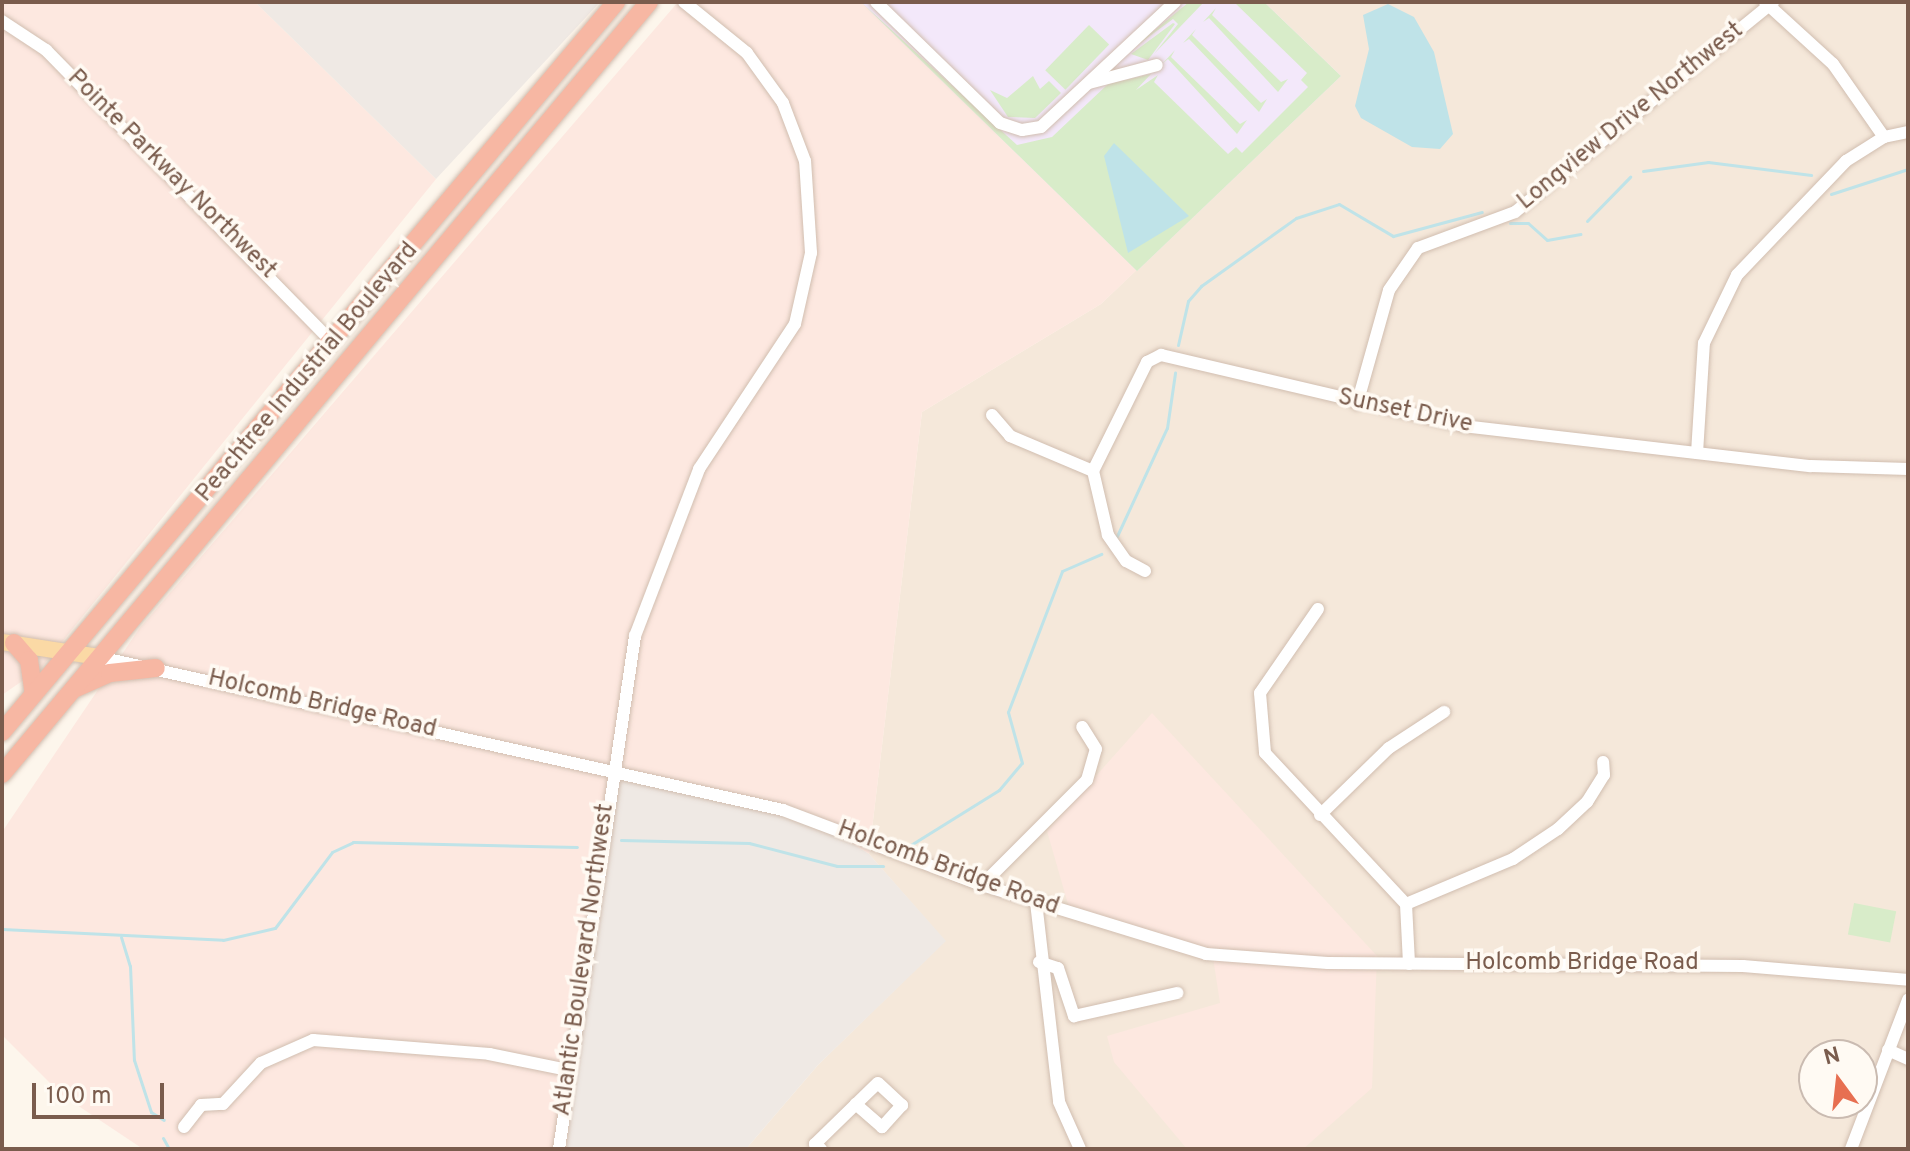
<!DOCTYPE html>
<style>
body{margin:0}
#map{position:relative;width:1910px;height:1151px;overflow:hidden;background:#fdf6ec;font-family:Overpass,sans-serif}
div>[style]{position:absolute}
.residential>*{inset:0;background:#f5e8da}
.commercial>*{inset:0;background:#fde8e0}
.industrial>*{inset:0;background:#efe9e4}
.education>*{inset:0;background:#f3e8fa}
.green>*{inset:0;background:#d8ecc9;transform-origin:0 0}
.water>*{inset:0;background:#bfe3e8}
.stream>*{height:3px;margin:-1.5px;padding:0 1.5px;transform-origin:1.5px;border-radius:1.5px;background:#bfe3e8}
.roads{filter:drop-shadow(0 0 2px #d1beb0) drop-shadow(0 0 2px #d1beb0)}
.minor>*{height:12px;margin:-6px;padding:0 6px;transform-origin:6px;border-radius:6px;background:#fff}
.major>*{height:16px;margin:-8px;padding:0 8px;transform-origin:8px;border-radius:8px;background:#fbd9a5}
.highway>*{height:18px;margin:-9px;padding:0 9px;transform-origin:9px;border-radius:9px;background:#f7b7a3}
span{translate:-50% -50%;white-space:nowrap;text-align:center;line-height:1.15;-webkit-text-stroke:7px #fffaf3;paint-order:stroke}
.street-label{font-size:24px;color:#7a5c4d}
.frame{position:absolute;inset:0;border:4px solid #7a5c4d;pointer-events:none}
.north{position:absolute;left:1798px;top:1039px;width:80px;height:80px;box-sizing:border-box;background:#fffaf3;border:2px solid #cabbb1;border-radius:50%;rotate:345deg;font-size:22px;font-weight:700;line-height:32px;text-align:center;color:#7a5c4d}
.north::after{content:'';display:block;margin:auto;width:28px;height:36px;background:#e76f51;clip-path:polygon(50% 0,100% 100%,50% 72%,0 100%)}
.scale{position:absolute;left:32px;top:1083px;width:132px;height:36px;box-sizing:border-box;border:4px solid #7a5c4d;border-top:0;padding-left:10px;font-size:24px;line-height:28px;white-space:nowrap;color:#7a5c4d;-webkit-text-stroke:6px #fffaf3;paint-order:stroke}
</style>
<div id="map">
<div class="residential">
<div style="clip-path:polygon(evenodd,1264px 2px,1908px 2px,1908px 1149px,746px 1149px,818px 1065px,945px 941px,869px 854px,922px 412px,1101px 304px,1340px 75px,1264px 2px,1814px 1055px,1862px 1055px,1862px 1103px,1814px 1103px,1814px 1055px)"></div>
</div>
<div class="commercial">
<div style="clip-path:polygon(2px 2px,255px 2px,436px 179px,41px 668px,2px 695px)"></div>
<div style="clip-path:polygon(678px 2px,1264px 2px,1341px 76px,1101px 304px,922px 412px,869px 854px,797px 809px,572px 1083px,566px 1149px,143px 1149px,62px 1095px,2px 1035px,2px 832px,139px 629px)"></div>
<div style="clip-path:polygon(1152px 713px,1377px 956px,1372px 1088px,1303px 1149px,1187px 1149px,1114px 1062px,1107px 1036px,1220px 1003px,1212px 951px,1070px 911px,1047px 831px)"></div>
</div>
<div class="industrial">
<div style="clip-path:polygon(255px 2px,600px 2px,436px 179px)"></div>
<div style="clip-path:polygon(614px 769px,797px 809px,869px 854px,946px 941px,818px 1065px,746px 1149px,566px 1149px)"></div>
</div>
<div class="education">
<div style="clip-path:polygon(861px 2px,1264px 2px,1341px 76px,1137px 271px)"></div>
</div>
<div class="green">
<div style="clip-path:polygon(861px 2px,1017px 145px,1052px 137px,1108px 84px,1151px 74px,1136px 90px,1158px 75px,1154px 82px,1228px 154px,1236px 147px,1242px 153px,1308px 87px,1301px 80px,1307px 73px,1234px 2px,1264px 2px,1341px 76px,1137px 271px)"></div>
<div style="clip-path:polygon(1189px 2px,1204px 2px,1154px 54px,1178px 24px,1173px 19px,1128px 52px)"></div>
<div style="clip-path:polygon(1216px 8px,1212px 15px,1281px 82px,1288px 79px,1278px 92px,1209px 18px,1203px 22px)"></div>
<div style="clip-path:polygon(1175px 24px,1148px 60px,1131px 54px,1173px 23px)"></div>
<div style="left:1089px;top:25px;width:28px;height:63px;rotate:44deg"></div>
<div style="clip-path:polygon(1196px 29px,1192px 35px,1261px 103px,1267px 99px,1259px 112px,1189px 39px,1183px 43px)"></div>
<div style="clip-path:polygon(1175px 50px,1171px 57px,1240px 124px,1247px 120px,1237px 134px,1168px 59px,1162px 64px)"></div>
<div style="clip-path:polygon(1033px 76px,1040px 89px,1049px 81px,1061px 93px,1035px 118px,1008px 117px,990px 90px,1007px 98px)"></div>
<div style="left:1854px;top:903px;width:43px;height:32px;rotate:11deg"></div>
</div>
<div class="water">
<div style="clip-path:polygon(1388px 4px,1414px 17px,1434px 52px,1453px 134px,1440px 149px,1412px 147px,1361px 118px,1355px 106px,1369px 49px,1363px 15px)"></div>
<div style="clip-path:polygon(1114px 143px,1189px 216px,1128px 253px,1104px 156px)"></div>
</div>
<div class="stream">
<div style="left:1643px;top:171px;width:66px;rotate:-7.9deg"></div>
<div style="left:1708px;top:162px;width:104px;rotate:7.2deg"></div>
<div style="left:1831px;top:194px;width:81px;rotate:-18deg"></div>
<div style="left:1587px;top:221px;width:62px;rotate:-45.7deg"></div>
<div style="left:1510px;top:223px;width:18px"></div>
<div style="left:1528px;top:223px;width:25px;rotate:42deg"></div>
<div style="left:1547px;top:240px;width:34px;rotate:-10deg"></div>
<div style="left:1178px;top:345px;width:45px;rotate:-77.2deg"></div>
<div style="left:1188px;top:301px;width:20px;rotate:-49deg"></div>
<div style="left:1201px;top:286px;width:117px;rotate:-35.6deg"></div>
<div style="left:1296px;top:218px;width:45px;rotate:-18deg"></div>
<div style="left:1339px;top:204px;width:63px;rotate:30.7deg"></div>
<div style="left:1393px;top:236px;width:92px;rotate:-15.1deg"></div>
<div style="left:1117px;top:536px;width:119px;rotate:-65.2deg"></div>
<div style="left:1167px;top:428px;width:56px;rotate:-81.7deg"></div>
<div style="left:621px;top:840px;width:128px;rotate:1.3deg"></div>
<div style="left:749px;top:843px;width:91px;rotate:14.6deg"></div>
<div style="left:837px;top:866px;width:46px"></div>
<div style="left:909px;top:846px;width:106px;rotate:-31.9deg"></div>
<div style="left:999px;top:790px;width:35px;rotate:-50deg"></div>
<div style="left:1022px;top:763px;width:53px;rotate:-105.4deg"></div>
<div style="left:1008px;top:712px;width:151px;rotate:-69deg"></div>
<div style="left:1062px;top:571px;width:43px;rotate:-23.6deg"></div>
<div style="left:2px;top:929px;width:221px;rotate:2.8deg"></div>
<div style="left:223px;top:940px;width:53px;rotate:-13deg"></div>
<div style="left:275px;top:928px;width:95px;rotate:-53.1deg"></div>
<div style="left:332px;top:852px;width:23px;rotate:-25deg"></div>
<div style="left:353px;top:842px;width:224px;rotate:1.3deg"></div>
<div style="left:121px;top:937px;width:30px;rotate:73deg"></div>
<div style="left:130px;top:966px;width:94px;rotate:87.6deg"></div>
<div style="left:134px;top:1060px;width:55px;rotate:71.9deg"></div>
<div style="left:151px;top:1112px;width:15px;rotate:32deg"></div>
<div style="left:163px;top:1138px;width:13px;rotate:61deg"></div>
</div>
<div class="roads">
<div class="minor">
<div style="left:876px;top:2px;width:173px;rotate:44.3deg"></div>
<div style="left:1000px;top:123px;width:23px;rotate:18deg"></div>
<div style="left:1022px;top:130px;width:19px;rotate:-9deg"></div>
<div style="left:1041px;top:127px;width:183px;rotate:-43deg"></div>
<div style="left:1765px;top:2px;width:92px;rotate:42.4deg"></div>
<div style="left:1833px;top:64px;width:89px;rotate:55.1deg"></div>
<div style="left:2px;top:21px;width:53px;rotate:33.4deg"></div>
<div style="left:46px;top:50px;width:407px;rotate:45.6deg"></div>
<div style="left:1089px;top:83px;width:70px;rotate:-14.8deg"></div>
<div style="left:1357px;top:404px;width:118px;rotate:-74.3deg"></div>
<div style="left:1389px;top:290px;width:51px;rotate:-55.4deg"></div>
<div style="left:1418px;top:248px;width:103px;rotate:-20.4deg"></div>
<div style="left:1515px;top:212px;width:333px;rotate:-39.1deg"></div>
<div style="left:992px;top:415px;width:28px;rotate:49deg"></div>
<div style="left:1010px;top:436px;width:90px;rotate:22.9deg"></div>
<div style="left:1697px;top:453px;width:110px;rotate:-86.4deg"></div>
<div style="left:1704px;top:343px;width:76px;rotate:-64.1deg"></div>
<div style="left:1737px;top:275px;width:158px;rotate:-46.3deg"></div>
<div style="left:1846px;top:161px;width:45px;rotate:-32.3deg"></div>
<div style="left:1884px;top:137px;width:25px;rotate:-12deg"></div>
<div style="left:1145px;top:571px;width:21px;rotate:-152deg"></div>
<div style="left:1126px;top:561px;width:32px;rotate:-125deg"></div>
<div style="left:1108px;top:535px;width:66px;rotate:-103.2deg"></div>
<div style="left:1093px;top:471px;width:122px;rotate:-63.6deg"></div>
<div style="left:1147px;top:362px;width:16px;rotate:-27deg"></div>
<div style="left:1161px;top:355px;width:310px;rotate:13.2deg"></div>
<div style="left:1463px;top:426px;width:350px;rotate:6.6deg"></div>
<div style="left:1811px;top:466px;width:97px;rotate:1.8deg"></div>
<div style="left:1318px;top:609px;width:102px;rotate:124.6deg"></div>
<div style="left:1260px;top:693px;width:60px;rotate:85.2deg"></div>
<div style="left:1265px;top:753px;width:207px;rotate:47deg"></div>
<div style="left:1406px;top:904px;width:60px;rotate:87.1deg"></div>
<div style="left:99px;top:657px;width:701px;rotate:12.61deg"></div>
<div style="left:783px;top:810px;width:213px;rotate:20.7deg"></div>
<div style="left:982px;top:885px;width:234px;rotate:17.1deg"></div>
<div style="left:1206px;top:954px;width:122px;rotate:4.2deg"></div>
<div style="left:1328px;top:963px;width:415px;rotate:0.4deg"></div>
<div style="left:1743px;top:966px;width:166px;rotate:4.8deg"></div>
<div style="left:1320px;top:815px;width:96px;rotate:-44.2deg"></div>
<div style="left:1389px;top:748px;width:66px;rotate:-33.2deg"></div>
<div style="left:982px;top:885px;width:148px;rotate:-45deg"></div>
<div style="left:1087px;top:780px;width:32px;rotate:-74deg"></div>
<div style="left:1096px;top:749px;width:26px;rotate:-122deg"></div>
<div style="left:1036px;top:902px;width:201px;rotate:83.4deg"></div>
<div style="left:1059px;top:1102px;width:51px;rotate:65.9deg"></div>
<div style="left:1406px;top:904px;width:116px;rotate:-22.8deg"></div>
<div style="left:1513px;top:859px;width:54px;rotate:-33.7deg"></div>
<div style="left:1558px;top:829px;width:40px;rotate:-43deg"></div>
<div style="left:1587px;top:802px;width:32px;rotate:-58deg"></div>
<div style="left:1604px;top:775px;width:13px;rotate:-94deg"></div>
<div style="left:1039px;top:962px;width:20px;rotate:18deg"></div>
<div style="left:1058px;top:968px;width:51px;rotate:71.6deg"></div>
<div style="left:1074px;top:1016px;width:106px;rotate:-12.6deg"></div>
<div style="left:1888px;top:1050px;width:22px;rotate:24deg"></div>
<div style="left:184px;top:1127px;width:28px;rotate:-52deg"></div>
<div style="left:201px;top:1105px;width:22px;rotate:-3deg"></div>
<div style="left:223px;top:1104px;width:56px;rotate:-47.2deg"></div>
<div style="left:261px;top:1063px;width:57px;rotate:-23.9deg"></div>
<div style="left:313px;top:1040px;width:177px;rotate:4.5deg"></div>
<div style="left:489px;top:1054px;width:81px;rotate:11.4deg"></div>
<div style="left:559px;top:1149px;width:519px;rotate:-81.57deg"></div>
<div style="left:635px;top:636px;width:179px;rotate:-69deg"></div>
<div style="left:699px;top:469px;width:174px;rotate:-56.5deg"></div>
<div style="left:795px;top:324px;width:73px;rotate:-77.3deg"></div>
<div style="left:811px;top:253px;width:92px;rotate:-93.7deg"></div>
<div style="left:805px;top:161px;width:62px;rotate:-110.8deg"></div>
<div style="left:783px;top:103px;width:62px;rotate:-125.8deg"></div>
<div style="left:747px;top:53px;width:81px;rotate:-141deg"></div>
<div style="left:821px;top:1149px;width:8px;rotate:-140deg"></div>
<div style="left:815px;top:1144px;width:57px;rotate:-44.3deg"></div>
<div style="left:856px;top:1104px;width:30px;rotate:-44deg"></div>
<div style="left:878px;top:1083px;width:33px;rotate:43deg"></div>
<div style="left:902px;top:1105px;width:30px;rotate:132deg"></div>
<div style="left:882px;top:1127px;width:35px;rotate:-139deg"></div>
<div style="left:1851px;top:1149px;width:160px;rotate:-69.1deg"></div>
</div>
<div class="major">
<div style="left:2px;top:642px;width:98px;rotate:8.8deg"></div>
</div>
<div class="highway">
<div style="left:14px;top:643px;width:23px;rotate:49deg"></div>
<div style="left:29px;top:660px;width:34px;rotate:82deg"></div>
<div style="left:76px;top:688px;width:37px;rotate:-24deg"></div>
<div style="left:110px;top:673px;width:46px;rotate:-6.2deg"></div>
<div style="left:2px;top:732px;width:954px;rotate:-49.93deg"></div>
<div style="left:2px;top:774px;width:1007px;rotate:-50.03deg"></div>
</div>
</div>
<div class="street-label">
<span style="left:1631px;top:117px;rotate:-39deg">Longview Drive Northwest</span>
<span style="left:171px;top:175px;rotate:45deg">Pointe Parkway Northwest</span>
<span style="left:308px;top:373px;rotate:-50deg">Peachtree Industrial Boulevard</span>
<span style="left:1405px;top:412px;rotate:12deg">Sunset Drive</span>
<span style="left:322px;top:705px;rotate:13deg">Holcomb Bridge Road</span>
<span style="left:948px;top:869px;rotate:20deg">Holcomb Bridge Road</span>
<span style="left:585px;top:960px;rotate:-82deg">Atlantic Boulevard Northwest</span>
<span style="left:1582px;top:964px">Holcomb Bridge Road</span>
</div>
<div class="frame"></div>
<div class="north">N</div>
<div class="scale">100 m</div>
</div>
